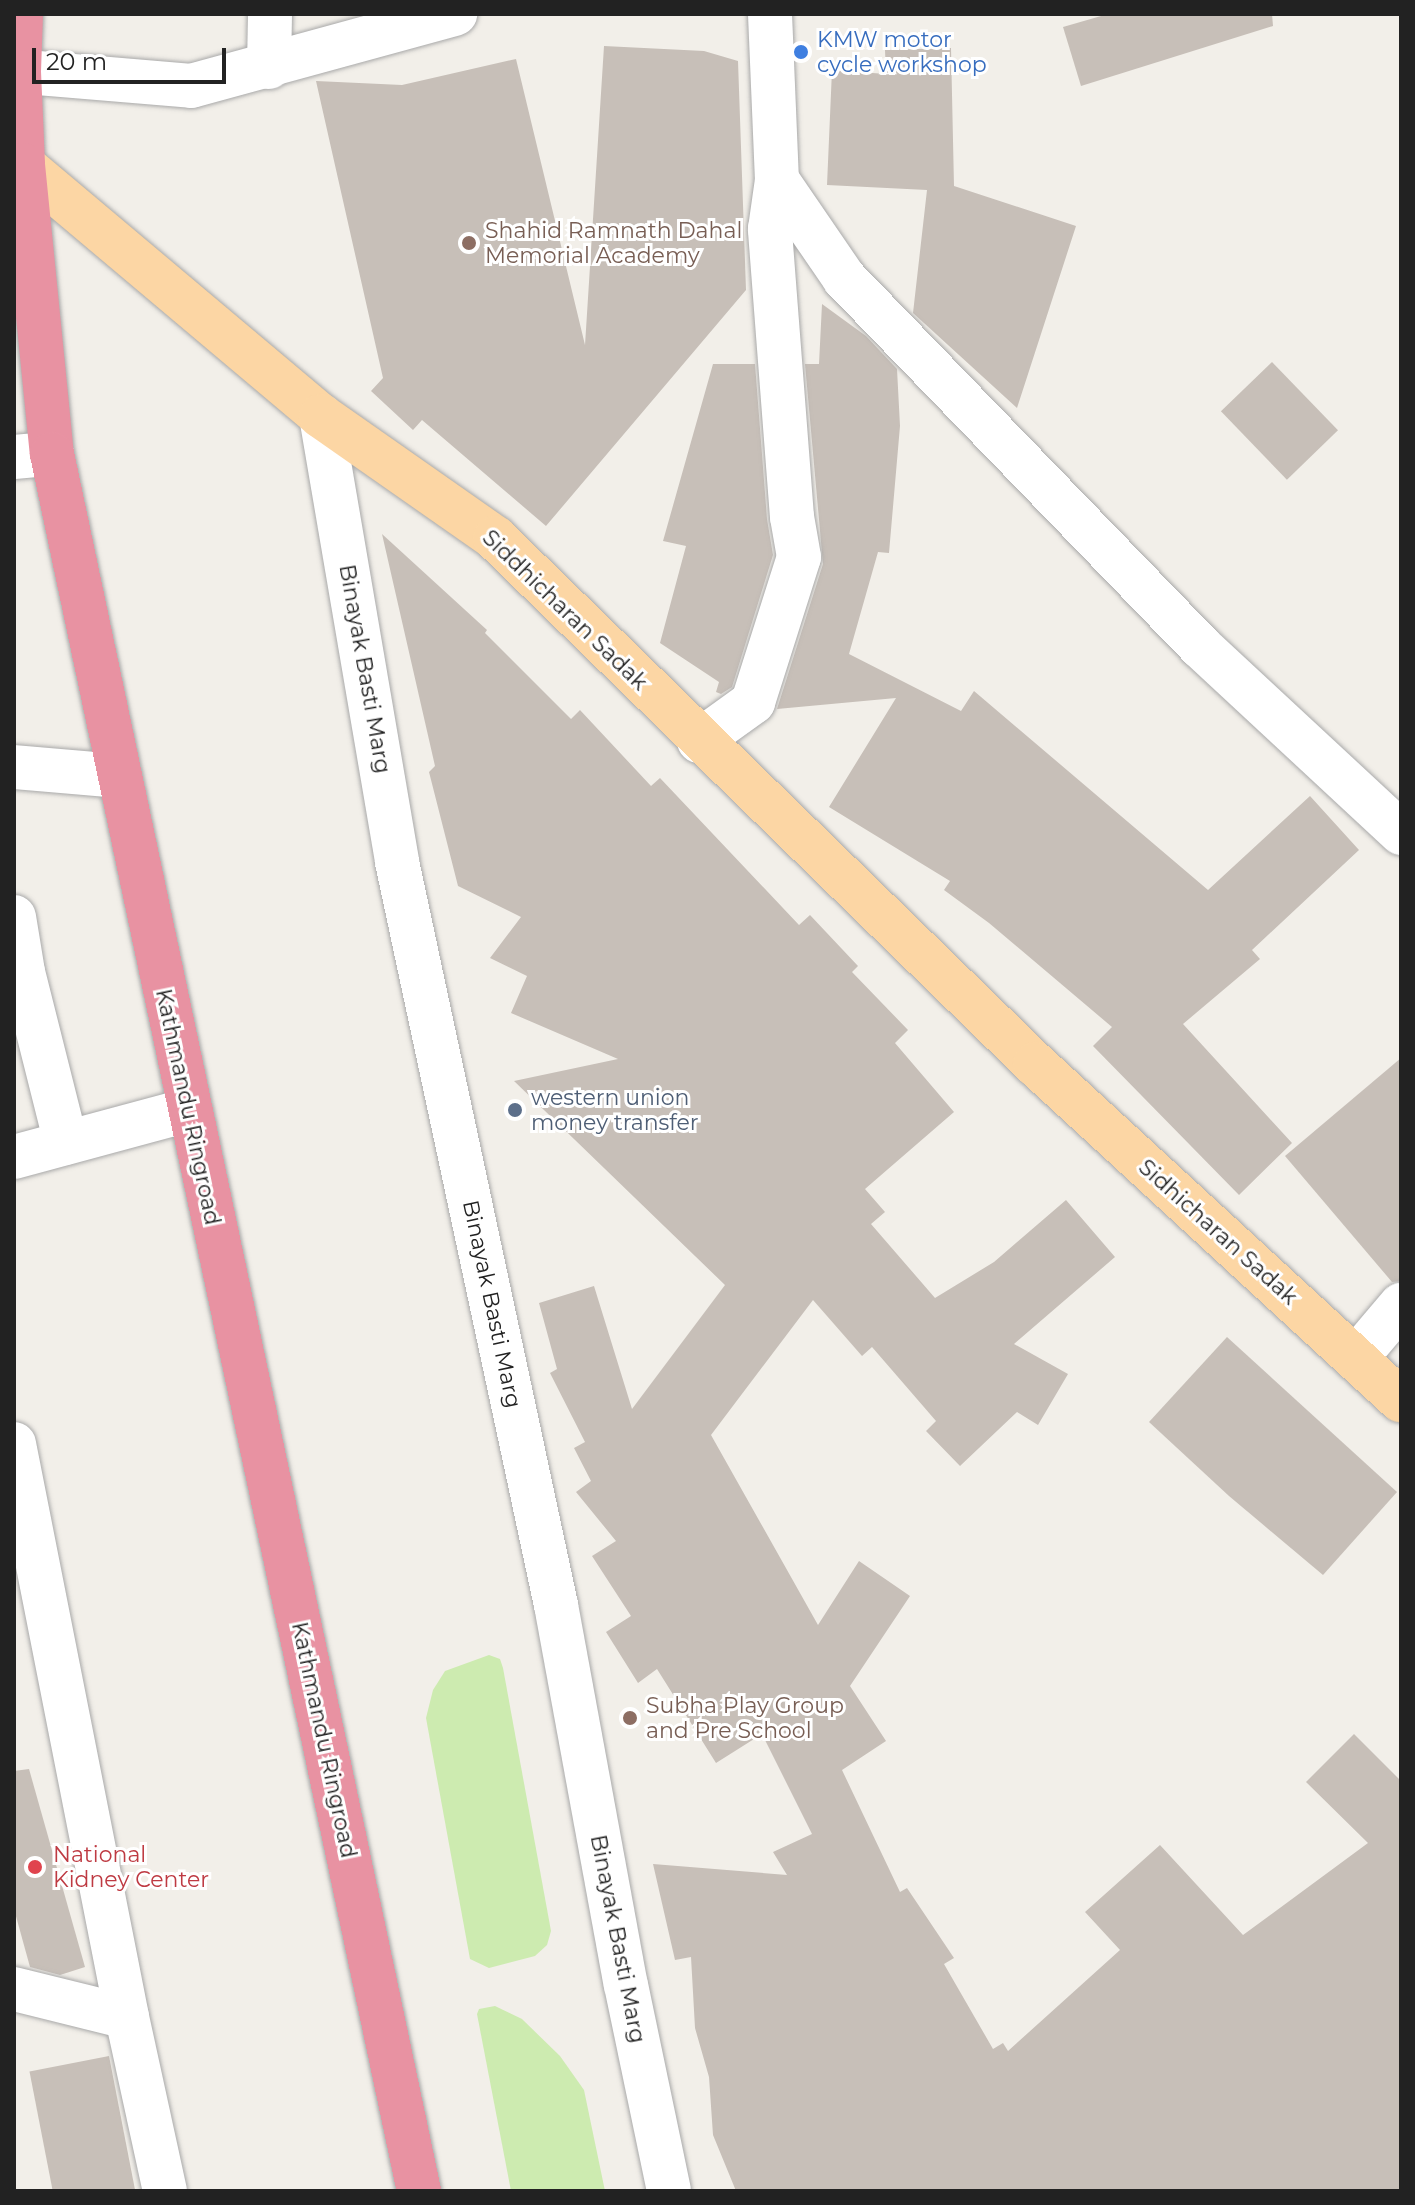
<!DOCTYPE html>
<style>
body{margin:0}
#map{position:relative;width:1415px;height:2205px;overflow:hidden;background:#f2efe9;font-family:Montserrat,sans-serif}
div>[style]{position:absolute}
.grass>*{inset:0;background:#cdebb0}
.building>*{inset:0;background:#c7bfb8;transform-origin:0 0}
.roads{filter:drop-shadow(0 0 2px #a9a9a9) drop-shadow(0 0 2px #a9a9a9)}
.minor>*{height:44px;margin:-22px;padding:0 22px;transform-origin:22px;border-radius:22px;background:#fff}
.major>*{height:44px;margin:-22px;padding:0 22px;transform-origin:22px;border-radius:22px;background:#fcd6a4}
.highway>*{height:44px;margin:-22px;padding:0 22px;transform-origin:22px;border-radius:22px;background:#e892a2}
.dots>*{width:22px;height:22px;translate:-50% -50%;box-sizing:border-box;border:4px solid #fff;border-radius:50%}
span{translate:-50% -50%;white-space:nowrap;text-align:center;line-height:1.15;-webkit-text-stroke:6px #fff;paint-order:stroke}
.shop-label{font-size:22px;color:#366cbe}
.left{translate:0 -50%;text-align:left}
.education-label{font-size:22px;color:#785e54}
.street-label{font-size:22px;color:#222}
.service-label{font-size:22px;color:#4e5e75}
.health-label{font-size:22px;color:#be3a42}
.frame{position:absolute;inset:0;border:16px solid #222;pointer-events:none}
.scale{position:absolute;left:32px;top:48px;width:194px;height:36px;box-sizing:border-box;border:4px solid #222;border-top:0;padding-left:10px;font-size:24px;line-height:28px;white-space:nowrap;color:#222;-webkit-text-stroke:6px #fff;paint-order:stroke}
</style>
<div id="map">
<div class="grass">
<div style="clip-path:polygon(489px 1655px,500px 1659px,503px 1668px,551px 1931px,547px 1945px,535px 1956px,489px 1968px,470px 1959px,426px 1718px,433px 1690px,445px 1671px)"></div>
<div style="clip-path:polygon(495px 2006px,522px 2019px,560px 2056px,584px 2090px,605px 2191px,511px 2191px,477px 2014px,479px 2009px)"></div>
</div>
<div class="building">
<div style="clip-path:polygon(1108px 14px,1272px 14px,1273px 26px,1081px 86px,1063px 27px)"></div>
<div style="clip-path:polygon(604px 46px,704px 51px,738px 61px,746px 290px,546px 526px,422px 420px,413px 430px,371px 391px,383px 378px,316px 81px,402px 85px,516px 59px,585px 345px)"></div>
<div style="clip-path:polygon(951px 48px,954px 186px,1076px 226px,1017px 408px,913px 313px,927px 190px,827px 185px,832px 70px,886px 74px,885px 50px)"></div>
<div style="clip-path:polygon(822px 304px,866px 336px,897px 369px,900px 426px,889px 553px,878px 552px,849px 654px,961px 711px,974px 691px,1208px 890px,1310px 796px,1359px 850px,1252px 950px,1260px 959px,1183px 1024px,1292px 1143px,1239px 1195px,1093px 1046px,1112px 1027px,989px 923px,944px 890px,950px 881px,829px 807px,896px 698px,777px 709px,823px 564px,805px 364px,819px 364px)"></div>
<div style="left:1272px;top:362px;width:95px;height:71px;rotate:46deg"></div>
<div style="clip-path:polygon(713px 364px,755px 364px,767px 519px,773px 555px,732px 687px,721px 694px,716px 692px,719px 682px,660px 643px,686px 546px,663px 541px)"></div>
<div style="clip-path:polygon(382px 534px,487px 630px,485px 633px,571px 719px,580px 710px,651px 786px,660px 778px,799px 925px,810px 915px,858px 966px,852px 972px,908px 1030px,895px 1043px,954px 1112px,865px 1189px,885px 1212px,871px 1224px,935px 1298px,994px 1262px,1066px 1200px,1115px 1257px,1014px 1344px,1068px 1374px,1038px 1425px,1017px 1412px,960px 1466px,926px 1431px,936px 1421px,872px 1347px,862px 1356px,813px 1300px,711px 1435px,818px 1625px,859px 1561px,910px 1596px,850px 1686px,886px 1741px,842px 1770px,900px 1892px,907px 1888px,954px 1958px,944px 1964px,993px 2049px,1003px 2043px,1008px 2051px,1120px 1950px,1085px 1912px,1160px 1845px,1243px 1935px,1368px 1843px,1306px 1782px,1354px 1734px,1401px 1781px,1401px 2191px,736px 2191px,713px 2135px,709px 2077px,695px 2028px,691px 1957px,675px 1960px,653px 1864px,787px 1875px,773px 1852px,812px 1834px,762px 1734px,716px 1763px,657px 1669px,638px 1683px,606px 1632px,631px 1616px,592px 1556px,616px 1541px,576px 1492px,591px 1481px,574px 1448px,585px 1442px,550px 1373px,557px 1369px,539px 1303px,594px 1286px,632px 1409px,725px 1285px,514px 1081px,618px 1059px,511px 1013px,527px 976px,490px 958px,521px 917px,458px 886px,429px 772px,435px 766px)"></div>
<div style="clip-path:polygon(1401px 1058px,1401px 1281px,1392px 1282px,1285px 1156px)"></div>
<div style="clip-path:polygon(1227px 1337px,1397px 1492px,1323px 1575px,1229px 1496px,1149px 1422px)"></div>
<div style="clip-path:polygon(29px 1769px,85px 1967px,60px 1975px,30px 1967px,14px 1909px,14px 1771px)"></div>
<div style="left:109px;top:2056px;width:137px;height:81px;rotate:79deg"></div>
</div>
<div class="roads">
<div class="minor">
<div style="left:770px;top:14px;width:166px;rotate:87.6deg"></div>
<div style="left:777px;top:180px;width:119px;rotate:55.6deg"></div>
<div style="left:844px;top:278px;width:512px;rotate:45.95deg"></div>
<div style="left:1200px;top:646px;width:275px;rotate:42.9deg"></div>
<div style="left:269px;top:67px;width:53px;rotate:-88.9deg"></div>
<div style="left:14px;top:71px;width:178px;rotate:4.8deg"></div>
<div style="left:191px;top:86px;width:274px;rotate:-15.3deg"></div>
<div style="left:321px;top:416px;width:452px;rotate:80.3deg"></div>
<div style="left:397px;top:862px;width:760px;rotate:77.92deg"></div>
<div style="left:556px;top:1605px;width:386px;rotate:79.6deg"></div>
<div style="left:626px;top:1985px;width:210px;rotate:78.2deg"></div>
<div style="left:14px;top:457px;width:38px;rotate:-5deg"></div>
<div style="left:699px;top:741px;width:67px;rotate:-35.8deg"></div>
<div style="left:753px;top:702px;width:152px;rotate:-72.4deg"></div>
<div style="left:799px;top:557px;width:41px;rotate:-99.9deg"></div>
<div style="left:792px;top:517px;width:289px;rotate:-94.4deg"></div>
<div style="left:770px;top:229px;width:49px;rotate:-81.9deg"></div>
<div style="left:14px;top:767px;width:105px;rotate:4.9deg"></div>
<div style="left:14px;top:917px;width:56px;rotate:80.7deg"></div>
<div style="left:23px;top:972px;width:176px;rotate:75.9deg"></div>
<div style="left:14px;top:1157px;width:180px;rotate:-15.1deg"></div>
<div style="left:1356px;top:1358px;width:70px;rotate:-49.7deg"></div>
<div style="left:14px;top:1444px;width:584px;rotate:78.84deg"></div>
<div style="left:14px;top:1989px;width:116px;rotate:13.9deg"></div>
<div style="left:127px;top:2017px;width:178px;rotate:77.7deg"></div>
</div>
<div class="major">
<div style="left:23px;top:165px;width:390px;rotate:40.1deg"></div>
<div style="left:321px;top:416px;width:213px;rotate:35deg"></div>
<div style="left:495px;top:538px;width:754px;rotate:44.25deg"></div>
<div style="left:1035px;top:1064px;width:497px;rotate:42.6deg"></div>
</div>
<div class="highway">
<div style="left:21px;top:14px;width:58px;rotate:92deg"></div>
<div style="left:19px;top:72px;width:93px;rotate:87.5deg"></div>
<div style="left:23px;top:165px;width:290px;rotate:84.3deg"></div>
<div style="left:52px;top:454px;width:1775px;rotate:78.07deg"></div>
</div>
</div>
<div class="dots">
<div style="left:801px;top:52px;background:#3f7fe0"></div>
<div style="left:469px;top:243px;background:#8d6e63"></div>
<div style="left:515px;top:1110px;background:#5c6f8a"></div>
<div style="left:630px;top:1718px;background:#8d6e63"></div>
<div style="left:35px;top:1867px;background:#e0444e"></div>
</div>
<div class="shop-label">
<span class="left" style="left:817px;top:52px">KMW motor<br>cycle workshop</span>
</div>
<div class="education-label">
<span class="left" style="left:485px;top:243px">Shahid Ramnath Dahal<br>Memorial Academy</span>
<span class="left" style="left:646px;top:1718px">Subha Play Group<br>and Pre School</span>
</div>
<div class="street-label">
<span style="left:565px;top:610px;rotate:44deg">Siddhicharan Sadak</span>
<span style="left:365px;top:669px;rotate:80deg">Binayak Basti Marg</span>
<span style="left:188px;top:1107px;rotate:78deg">Kathmandu Ringroad</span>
<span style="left:1218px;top:1232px;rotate:42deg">Sidhicharan Sadak</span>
<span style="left:492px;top:1304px;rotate:78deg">Binayak Basti Marg</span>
<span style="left:324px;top:1740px;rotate:78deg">Kathmandu Ringroad</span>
<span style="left:618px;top:1939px;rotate:79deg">Binayak Basti Marg</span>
</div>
<div class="service-label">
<span class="left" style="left:531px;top:1110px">western union<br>money transfer</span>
</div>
<div class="health-label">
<span class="left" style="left:53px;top:1867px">National<br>Kidney Center</span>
</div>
<div class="frame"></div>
<div class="scale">20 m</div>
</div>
